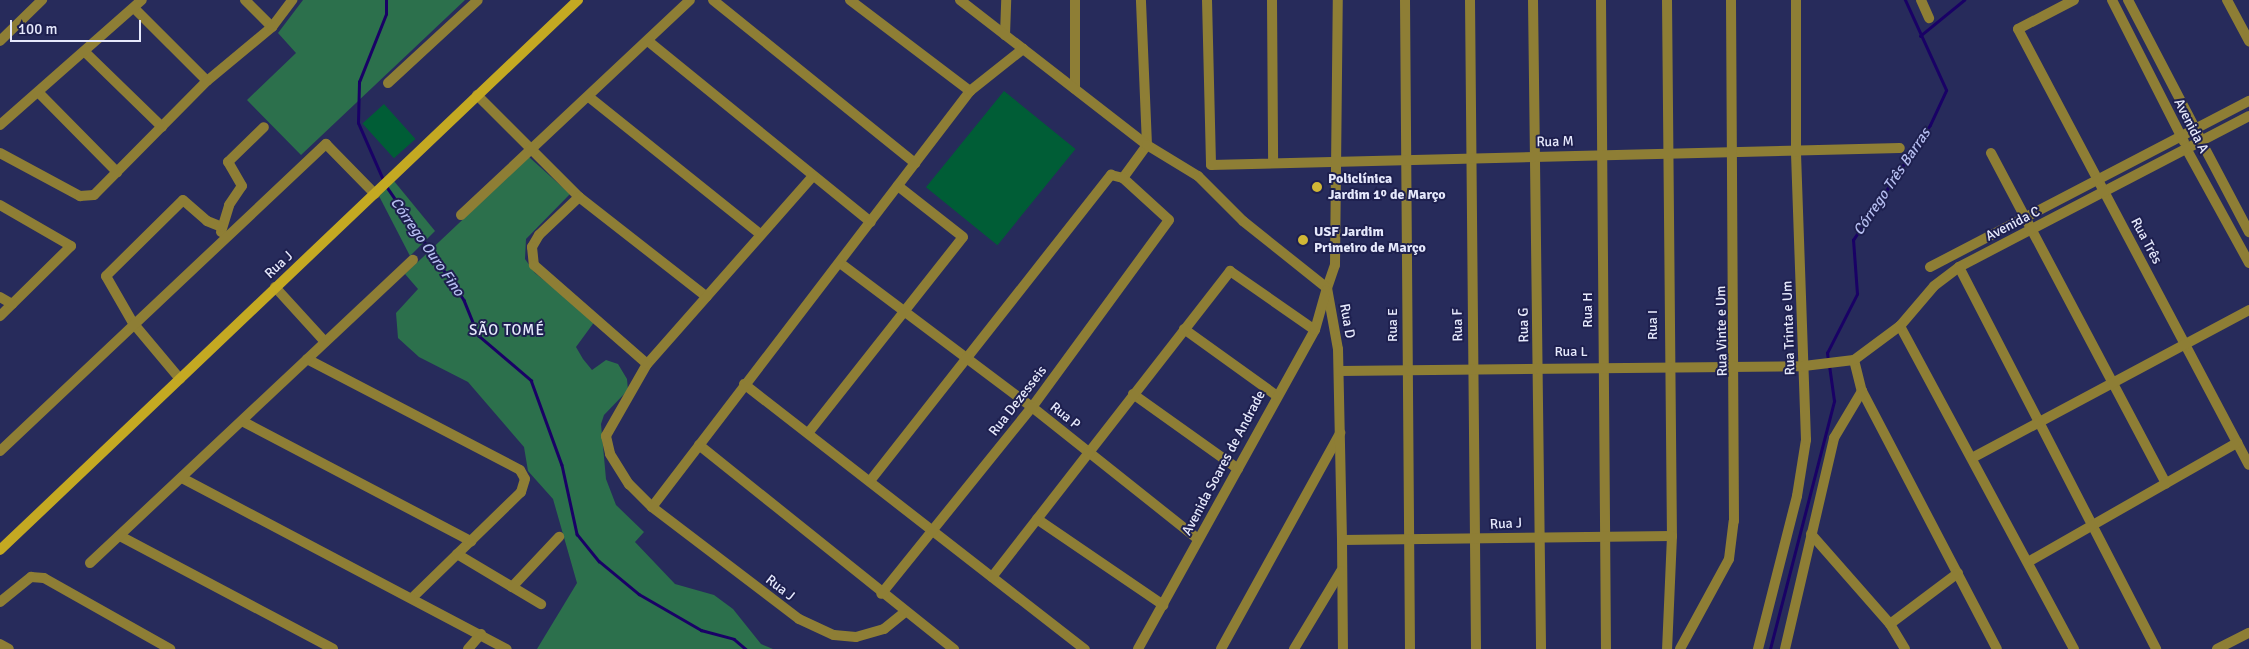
<!DOCTYPE html>
<meta charset="utf-8">
<style>
body{margin:0}
#map{position:relative;width:2249px;height:649px;overflow:hidden;background:#272b5b;font-family:Signika,sans-serif}
div>[style]{position:absolute}
.green>*{inset:0;background:#005d36;transform-origin:0 0}
.forest>*{inset:0;background:#2c704c}
.stream>*{height:2.5px;margin:-1.25px;padding:0 1.25px;transform-origin:1.25px;border-radius:1.25px;background:#190166}
.minor>*{height:10px;margin:-5px;padding:0 5px;transform-origin:5px;border-radius:5px;background:#8e7e35}
.tertiary>*{height:10px;margin:-5px;padding:0 5px;transform-origin:5px;border-radius:5px;background:#8e7e35}
.secondary>*{height:10px;margin:-5px;padding:0 5px;transform-origin:5px;border-radius:5px;background:#c4a922}
.dots>*{width:14px;height:14px;translate:-50% -50%;box-sizing:border-box;border:2px solid #1e204f;border-radius:50%}
span{translate:-50% -50%;white-space:nowrap;text-align:center;line-height:1.15;-webkit-text-stroke:4px #1e204f;paint-order:stroke}
.street-label{font-size:14px;color:#e6e9fc}
.poi-label{font-size:14px;color:#e6e9fc;font-weight:700}
.left{translate:0 -50%;text-align:left}
.water-label{font-size:15px;color:#b5bdf0;font-style:italic}
.neighbourhood-label{font-size:15px;color:#e6e9fc;letter-spacing:1px}
.scale{position:absolute;left:10px;top:20px;width:131px;height:22px;box-sizing:border-box;border:2px solid #e6e9fc;border-top:0;padding-left:6px;font-size:15px;line-height:18px;white-space:nowrap;color:#e6e9fc;-webkit-text-stroke:4px #1e204f;paint-order:stroke}
</style>
<div id="map">
<div class="green">
<div style="left:1004px;top:91px;width:92px;height:124px;rotate:39deg"></div>
<div style="left:384px;top:104px;width:47px;height:29px;rotate:48deg"></div>
</div>
<div class="forest">
<div style="clip-path:polygon(303px 0,465px 0,301px 155px,247px 100px,296px 53px,278px 33px)"></div>
<div style="clip-path:polygon(529px 157px,570px 194px,526px 239px,525px 259px,535px 273px,595px 321px,576px 347px,583px 359px,592px 370px,606px 360px,618px 364px,627px 379px,628px 390px,604px 415px,601px 424px,606px 479px,616px 505px,644px 532px,635px 542px,675px 584px,714px 595px,733px 609px,761px 644px,773px 649px,537px 649px,577px 583px,553px 499px,528px 471px,524px 447px,468px 382px,419px 357px,398px 338px,396px 313px,418px 289px,405px 274px)"></div>
<div style="clip-path:polygon(394px 181px,435px 231px,410px 256px,379px 196px)"></div>
</div>
<div class="stream">
<div style="left:1920px;top:36px;width:57px;rotate:-39.3deg"></div>
<div style="left:383px;top:180px;width:62px;rotate:-113.7deg"></div>
<div style="left:358px;top:123px;width:41px;rotate:-88.6deg"></div>
<div style="left:359px;top:82px;width:73px;rotate:-68.3deg"></div>
<div style="left:386px;top:14px;width:14px;rotate:-90deg"></div>
<div style="left:387px;top:187px;width:137px;rotate:55.7deg"></div>
<div style="left:464px;top:300px;width:38px;rotate:68deg"></div>
<div style="left:478px;top:335px;width:70px;rotate:40.3deg"></div>
<div style="left:531px;top:380px;width:90px;rotate:70deg"></div>
<div style="left:562px;top:465px;width:71px;rotate:77.7deg"></div>
<div style="left:577px;top:534px;width:35px;rotate:51deg"></div>
<div style="left:599px;top:561px;width:52px;rotate:39.5deg"></div>
<div style="left:639px;top:594px;width:72px;rotate:30.1deg"></div>
<div style="left:701px;top:630px;width:34px;rotate:15deg"></div>
<div style="left:734px;top:639px;width:16px;rotate:40deg"></div>
<div style="left:1828px;top:361px;width:8px;rotate:-97deg"></div>
<div style="left:1827px;top:353px;width:66px;rotate:-63deg"></div>
<div style="left:1857px;top:294px;width:54px;rotate:-94.2deg"></div>
<div style="left:1853px;top:240px;width:138px;rotate:-56.2deg"></div>
<div style="left:1930px;top:125px;width:38px;rotate:-65deg"></div>
<div style="left:1946px;top:90px;width:99px;rotate:-114.5deg"></div>
<div style="left:1770px;top:649px;width:256px;rotate:-75.5deg"></div>
<div style="left:1834px;top:401px;width:35px;rotate:-98deg"></div>
</div>
<div class="minor">
<div style="left:245px;top:0;width:38px;rotate:45deg"></div>
<div style="left:713px;top:0;width:260px;rotate:38.9deg"></div>
<div style="left:850px;top:0;width:151px;rotate:37.2deg"></div>
<div style="left:1207px;top:0;width:165px;rotate:88.6deg"></div>
<div style="left:1272px;top:0;width:161px;rotate:89.6deg"></div>
<div style="left:1405px;top:0;width:649px;rotate:89.56deg"></div>
<div style="left:1470px;top:0;width:649px;rotate:89.47deg"></div>
<div style="left:1533px;top:0;width:649px;rotate:89.29deg"></div>
<div style="left:1601px;top:0;width:649px;rotate:89.56deg"></div>
<div style="left:1667px;top:0;width:536px;rotate:89.47deg"></div>
<div style="left:1921px;top:0;width:20px;rotate:66deg"></div>
<div style="left:2074px;top:0;width:63px;rotate:152.6deg"></div>
<div style="left:2018px;top:29px;width:493px;rotate:62.1deg"></div>
<div style="left:2112px;top:0;width:159px;rotate:63.1deg"></div>
<div style="left:2128px;top:0;width:153px;rotate:62.4deg"></div>
<div style="left:2227px;top:0;width:47px;rotate:61.8deg"></div>
<div style="left:134px;top:8px;width:103px;rotate:45deg"></div>
<div style="left:1005px;top:35px;width:35px;rotate:-88deg"></div>
<div style="left:0;top:41px;width:59px;rotate:-44.3deg"></div>
<div style="left:648px;top:41px;width:287px;rotate:39.1deg"></div>
<div style="left:86px;top:53px;width:106px;rotate:44.2deg"></div>
<div style="left:388px;top:83px;width:122px;rotate:-42.7deg"></div>
<div style="left:1075px;top:89px;width:89px;rotate:-90deg"></div>
<div style="left:40px;top:94px;width:110px;rotate:45.4deg"></div>
<div style="left:477px;top:95px;width:144px;rotate:45deg"></div>
<div style="left:579px;top:197px;width:162px;rotate:38deg"></div>
<div style="left:589px;top:97px;width:219px;rotate:38.7deg"></div>
<div style="left:0;top:125px;width:189px;rotate:-41.4deg"></div>
<div style="left:0;top:153px;width:91px;rotate:28.3deg"></div>
<div style="left:80px;top:196px;width:14px;rotate:-4deg"></div>
<div style="left:94px;top:195px;width:161px;rotate:-45.3deg"></div>
<div style="left:207px;top:81px;width:85px;rotate:-39.7deg"></div>
<div style="left:272px;top:27px;width:34px;rotate:-53deg"></div>
<div style="left:1991px;top:153px;width:374px;rotate:62.1deg"></div>
<div style="left:1211px;top:165px;width:689px;rotate:-1.41deg"></div>
<div style="left:813px;top:176px;width:251px;rotate:131.4deg"></div>
<div style="left:647px;top:364px;width:83px;rotate:119.7deg"></div>
<div style="left:606px;top:436px;width:18px;rotate:77deg"></div>
<div style="left:610px;top:454px;width:36px;rotate:58deg"></div>
<div style="left:629px;top:484px;width:33px;rotate:45deg"></div>
<div style="left:652px;top:507px;width:185px;rotate:37.3deg"></div>
<div style="left:799px;top:619px;width:38px;rotate:25deg"></div>
<div style="left:834px;top:635px;width:22px;rotate:5deg"></div>
<div style="left:856px;top:637px;width:29px;rotate:-16deg"></div>
<div style="left:884px;top:629px;width:27px;rotate:-39deg"></div>
<div style="left:1123px;top:178px;width:41px;rotate:-54deg"></div>
<div style="left:1147px;top:145px;width:145px;rotate:-92.4deg"></div>
<div style="left:579px;top:197px;width:55px;rotate:136.5deg"></div>
<div style="left:539px;top:235px;width:14px;rotate:120deg"></div>
<div style="left:532px;top:247px;width:18px;rotate:84deg"></div>
<div style="left:534px;top:265px;width:150px;rotate:41.2deg"></div>
<div style="left:0;top:205px;width:82px;rotate:30deg"></div>
<div style="left:71px;top:246px;width:100px;rotate:135.4deg"></div>
<div style="left:461px;top:215px;width:314px;rotate:-43.2deg"></div>
<div style="left:221px;top:232px;width:28px;rotate:-73deg"></div>
<div style="left:229px;top:205px;width:23px;rotate:-56deg"></div>
<div style="left:242px;top:186px;width:28px;rotate:-120deg"></div>
<div style="left:228px;top:162px;width:50px;rotate:-44.2deg"></div>
<div style="left:840px;top:263px;width:240px;rotate:36.9deg"></div>
<div style="left:1032px;top:407px;width:212px;rotate:38.5deg"></div>
<div style="left:1930px;top:267px;width:360px;rotate:-27.5deg"></div>
<div style="left:1959px;top:267px;width:430px;rotate:62.7deg"></div>
<div style="left:275px;top:287px;width:74px;rotate:47.7deg"></div>
<div style="left:1327px;top:288px;width:24px;rotate:-71deg"></div>
<div style="left:1335px;top:265px;width:265px;rotate:-89.4deg"></div>
<div style="left:0;top:297px;width:14px;rotate:30deg"></div>
<div style="left:1900px;top:326px;width:367px;rotate:61.7deg"></div>
<div style="left:1184px;top:329px;width:113px;rotate:35.7deg"></div>
<div style="left:307px;top:359px;width:240px;rotate:27.5deg"></div>
<div style="left:520px;top:470px;width:10px;rotate:61deg"></div>
<div style="left:525px;top:479px;width:14px;rotate:107deg"></div>
<div style="left:521px;top:492px;width:152px;rotate:135.8deg"></div>
<div style="left:1854px;top:360px;width:32px;rotate:76deg"></div>
<div style="left:1862px;top:391px;width:291px;rotate:62.4deg"></div>
<div style="left:180px;top:379px;width:73px;rotate:-130deg"></div>
<div style="left:133px;top:323px;width:54px;rotate:-119.9deg"></div>
<div style="left:106px;top:276px;width:108px;rotate:-44.6deg"></div>
<div style="left:183px;top:200px;width:32px;rotate:41deg"></div>
<div style="left:207px;top:221px;width:16px;rotate:22deg"></div>
<div style="left:744px;top:384px;width:432px;rotate:37.9deg"></div>
<div style="left:1133px;top:394px;width:129px;rotate:35.5deg"></div>
<div style="left:242px;top:421px;width:259px;rotate:27.7deg"></div>
<div style="left:809px;top:432px;width:248px;rotate:-51.7deg"></div>
<div style="left:963px;top:237px;width:83px;rotate:-141.9deg"></div>
<div style="left:699px;top:445px;width:327px;rotate:38.7deg"></div>
<div style="left:0;top:451px;width:448px;rotate:-43.3deg"></div>
<div style="left:326px;top:144px;width:70px;rotate:45.6deg"></div>
<div style="left:1972px;top:458px;width:314px;rotate:-28.1deg"></div>
<div style="left:182px;top:478px;width:367px;rotate:27.8deg"></div>
<div style="left:870px;top:481px;width:390px;rotate:-51.8deg"></div>
<div style="left:1111px;top:175px;width:12px;rotate:14deg"></div>
<div style="left:1123px;top:178px;width:62px;rotate:42.4deg"></div>
<div style="left:1169px;top:220px;width:232px;rotate:126.2deg"></div>
<div style="left:1032px;top:407px;width:240px;rotate:128.9deg"></div>
<div style="left:652px;top:507px;width:524px;rotate:-52.6deg"></div>
<div style="left:970px;top:91px;width:68px;rotate:-38.4deg"></div>
<div style="left:1037px;top:519px;width:153px;rotate:34.3deg"></div>
<div style="left:1811px;top:534px;width:120px;rotate:48.7deg"></div>
<div style="left:1890px;top:624px;width:29px;rotate:59deg"></div>
<div style="left:120px;top:536px;width:241px;rotate:27.9deg"></div>
<div style="left:1342px;top:540px;width:109px;rotate:89.5deg"></div>
<div style="left:457px;top:554px;width:98px;rotate:30.8deg"></div>
<div style="left:2028px;top:562px;width:241px;rotate:-29.7deg"></div>
<div style="left:90px;top:563px;width:443px;rotate:-43.2deg"></div>
<div style="left:992px;top:577px;width:388px;rotate:-52.1deg"></div>
<div style="left:1230px;top:271px;width:103px;rotate:34.8deg"></div>
<div style="left:512px;top:587px;width:69px;rotate:-46.8deg"></div>
<div style="left:0;top:602px;width:40px;rotate:-39deg"></div>
<div style="left:31px;top:577px;width:13px;rotate:4deg"></div>
<div style="left:44px;top:578px;width:145px;rotate:29.4deg"></div>
<div style="left:1890px;top:624px;width:85px;rotate:-36.9deg"></div>
<div style="left:0;top:644px;width:10px;rotate:29deg"></div>
<div style="left:468px;top:649px;width:20px;rotate:-49deg"></div>
<div style="left:1221px;top:649px;width:247px;rotate:-61.1deg"></div>
<div style="left:1294px;top:649px;width:91px;rotate:-58.9deg"></div>
<div style="left:1680px;top:649px;width:102px;rotate:-61.4deg"></div>
<div style="left:1729px;top:559px;width:38px;rotate:-83deg"></div>
<div style="left:1734px;top:521px;width:521px;rotate:-90.33deg"></div>
<div style="left:1758px;top:649px;width:158px;rotate:-75.7deg"></div>
<div style="left:1797px;top:496px;width:57px;rotate:-80.9deg"></div>
<div style="left:1806px;top:440px;width:288px;rotate:-92deg"></div>
<div style="left:1796px;top:152px;width:152px;rotate:-90deg"></div>
<div style="left:1785px;top:649px;width:217px;rotate:-76.9deg"></div>
<div style="left:1834px;top:438px;width:55px;rotate:-59.2deg"></div>
<div style="left:2217px;top:649px;width:36px;rotate:-27deg"></div>
</div>
<div class="tertiary">
<div style="left:960px;top:0;width:237px;rotate:37.8deg"></div>
<div style="left:1147px;top:145px;width:60px;rotate:31.3deg"></div>
<div style="left:1198px;top:176px;width:64px;rotate:45deg"></div>
<div style="left:1243px;top:221px;width:107px;rotate:38.6deg"></div>
<div style="left:2201px;top:141px;width:103px;rotate:62.2deg"></div>
<div style="left:2187px;top:150px;width:129px;rotate:61.2deg"></div>
<div style="left:1327px;top:288px;width:62px;rotate:79.8deg"></div>
<div style="left:1338px;top:349px;width:191px;rotate:88.8deg"></div>
<div style="left:1342px;top:540px;width:330px;rotate:-0.7deg"></div>
<div style="left:1672px;top:536px;width:113px;rotate:92.5deg"></div>
<div style="left:1339px;top:371px;width:465px;rotate:-0.6deg"></div>
<div style="left:1804px;top:366px;width:50px;rotate:-6.8deg"></div>
<div style="left:1854px;top:360px;width:57px;rotate:-36.5deg"></div>
<div style="left:1900px;top:326px;width:52px;rotate:-49.6deg"></div>
<div style="left:1934px;top:286px;width:31px;rotate:-37deg"></div>
<div style="left:1959px;top:267px;width:327px;rotate:-27.5deg"></div>
<div style="left:1138px;top:649px;width:365px;rotate:-61deg"></div>
<div style="left:1315px;top:330px;width:41px;rotate:-74.2deg"></div>
</div>
<div class="secondary">
<div style="left:0;top:550px;width:798px;rotate:-43.58deg"></div>
</div>
<div class="dots">
<div style="left:1317px;top:187px;background:#d1b736"></div>
<div style="left:1303px;top:240px;background:#d1b736"></div>
</div>
<div class="street-label">
<span style="left:2191px;top:126px;rotate:63deg">Avenida A</span>
<span style="left:1555px;top:142px;rotate:-1deg">Rua M</span>
<span style="left:2013px;top:224px;rotate:-27deg">Avenida C</span>
<span style="left:2146px;top:241px;rotate:62deg">Rua Três</span>
<span style="left:279px;top:265px;rotate:-43deg">Rua J</span>
<span style="left:1588px;top:310px;rotate:-90deg">Rua H</span>
<span style="left:1347px;top:321px;rotate:80deg">Rua D</span>
<span style="left:1393px;top:325px;rotate:-90deg">Rua E</span>
<span style="left:1458px;top:325px;rotate:-91deg">Rua F</span>
<span style="left:1524px;top:325px;rotate:-91deg">Rua G</span>
<span style="left:1653px;top:325px;rotate:-90deg">Rua I</span>
<span style="left:1789px;top:328px;rotate:-92deg">Rua Trinta e Um</span>
<span style="left:1722px;top:331px;rotate:-91deg">Rua Vinte e Um</span>
<span style="left:1571px;top:352px">Rua L</span>
<span style="left:1018px;top:401px;rotate:-52deg">Rua Dezesseis</span>
<span style="left:1065px;top:416px;rotate:39deg">Rua P</span>
<span style="left:1224px;top:463px;rotate:-62deg">Avenida Soares de Andrade</span>
<span style="left:1506px;top:524px;rotate:-3deg">Rua J</span>
<span style="left:780px;top:588px;rotate:38deg">Rua J</span>
</div>
<div class="poi-label">
<span class="left" style="left:1328px;top:187px">Policlínica<br>Jardim 1º de Março</span>
<span class="left" style="left:1314px;top:240px">USF Jardim<br>Primeiro de Março</span>
</div>
<div class="water-label">
<span style="left:1892px;top:182px;rotate:-56deg">Córrego Três Barras</span>
<span style="left:427px;top:247px;rotate:55deg">Córrego Ouro Fino</span>
</div>
<div class="neighbourhood-label">
<span style="left:507px;top:331px">SÃO TOMÉ</span>
</div>
<div class="scale">100 m</div>
</div>
